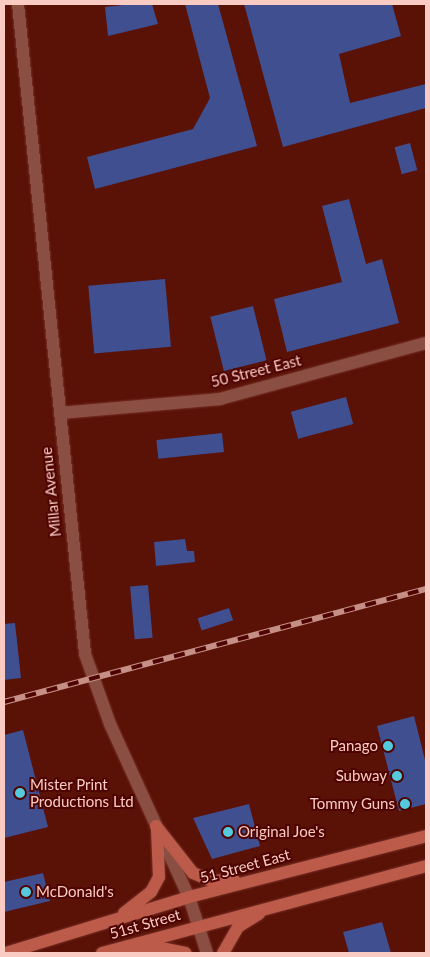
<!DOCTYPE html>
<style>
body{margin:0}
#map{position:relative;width:430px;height:957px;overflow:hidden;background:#5a1106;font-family:Lato,sans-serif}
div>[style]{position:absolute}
.building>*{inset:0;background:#404f90;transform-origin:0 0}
.roads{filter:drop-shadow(0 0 1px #773228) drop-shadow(0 0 1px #773228)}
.minor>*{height:12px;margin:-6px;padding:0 6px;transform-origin:6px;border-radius:6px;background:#8b4e42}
.tertiary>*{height:12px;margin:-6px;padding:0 6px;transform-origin:6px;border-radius:6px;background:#8b4e42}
.secondary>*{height:12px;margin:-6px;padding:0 6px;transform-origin:6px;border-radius:6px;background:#bd5b4a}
.rail>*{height:5.5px;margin-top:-2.75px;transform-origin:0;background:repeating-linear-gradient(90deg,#4e0300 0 11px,#c68f86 0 22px);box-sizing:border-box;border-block:1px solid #c68f86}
.dots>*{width:14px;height:14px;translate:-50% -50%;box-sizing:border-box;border:2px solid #4e0300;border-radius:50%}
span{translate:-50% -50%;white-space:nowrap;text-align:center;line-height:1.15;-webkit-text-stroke:4px #4e0300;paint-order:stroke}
.street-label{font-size:15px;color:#f9cbc2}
.poi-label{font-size:15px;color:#f9cbc2}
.right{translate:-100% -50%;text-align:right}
.left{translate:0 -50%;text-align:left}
.frame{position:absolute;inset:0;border:5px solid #f9cbc2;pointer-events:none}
</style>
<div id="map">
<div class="building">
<div style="clip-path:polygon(131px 4px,152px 4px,158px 24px,108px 36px,105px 7px)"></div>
<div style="clip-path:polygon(185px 4px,218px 4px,257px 146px,95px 189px,87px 157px,193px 129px,210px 98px)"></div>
<div style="clip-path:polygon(244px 4px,392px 4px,401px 36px,339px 54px,350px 103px,426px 84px,426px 108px,283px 147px)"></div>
<div style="left:410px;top:143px;width:28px;height:16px;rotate:75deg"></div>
<div style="clip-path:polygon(349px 199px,366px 264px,382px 259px,399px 323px,287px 352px,274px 299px,342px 282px,322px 206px)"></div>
<div style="left:165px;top:279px;width:68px;height:77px;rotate:85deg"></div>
<div style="left:253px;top:306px;width:56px;height:44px;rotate:76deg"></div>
<div style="left:346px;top:397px;width:28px;height:57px;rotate:75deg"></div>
<div style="left:222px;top:433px;width:19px;height:66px;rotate:84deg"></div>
<div style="clip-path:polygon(185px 539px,187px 551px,194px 551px,195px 562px,156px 566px,154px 542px)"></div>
<div style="left:148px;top:585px;width:53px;height:18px;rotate:85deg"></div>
<div style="left:229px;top:608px;width:13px;height:33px;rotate:72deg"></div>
<div style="clip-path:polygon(15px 623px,21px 678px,4px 680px,4px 624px)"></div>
<div style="clip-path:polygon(414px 716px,426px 764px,426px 804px,399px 811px,377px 726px)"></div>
<div style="clip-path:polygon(23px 730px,48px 827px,4px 838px,4px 735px)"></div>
<div style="clip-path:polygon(249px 804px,260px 846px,212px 859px,193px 818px)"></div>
<div style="clip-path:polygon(43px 873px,50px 901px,4px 912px,4px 882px)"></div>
<div style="clip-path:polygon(382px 922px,391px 953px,349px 953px,343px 932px)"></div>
</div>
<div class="roads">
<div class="minor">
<div style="left:60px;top:413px;width:161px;rotate:-5deg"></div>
<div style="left:220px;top:399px;width:213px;rotate:-15.2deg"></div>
</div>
<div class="tertiary">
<div style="left:18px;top:4px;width:653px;rotate:84.11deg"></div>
<div style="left:85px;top:654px;width:74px;rotate:70.3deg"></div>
<div style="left:110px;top:724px;width:190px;rotate:65.5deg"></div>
<div style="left:189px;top:897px;width:59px;rotate:72.2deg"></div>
</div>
<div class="secondary">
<div style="left:156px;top:826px;width:60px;rotate:51.8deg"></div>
<div style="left:193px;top:873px;width:21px;rotate:23deg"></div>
<div style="left:212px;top:881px;width:22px;rotate:-3deg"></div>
<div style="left:124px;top:913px;width:34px;rotate:-38deg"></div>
<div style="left:151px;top:892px;width:17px;rotate:-62deg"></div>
<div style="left:159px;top:877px;width:48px;rotate:-92.4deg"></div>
<div style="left:130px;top:951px;width:32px;rotate:-5deg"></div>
<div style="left:162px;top:948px;width:24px;rotate:12deg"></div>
<div style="left:6px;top:953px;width:191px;rotate:-17deg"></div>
<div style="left:189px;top:897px;width:245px;rotate:-14.4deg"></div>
<div style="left:102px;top:953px;width:335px;rotate:-15deg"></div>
<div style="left:223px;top:953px;width:30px;rotate:-60deg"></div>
<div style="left:238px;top:927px;width:25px;rotate:-32deg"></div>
</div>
</div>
<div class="rail">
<div style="left:4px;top:702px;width:437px;rotate:-15deg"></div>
</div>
<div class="dots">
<div style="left:388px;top:746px;background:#55cadf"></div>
<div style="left:397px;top:776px;background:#55cadf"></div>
<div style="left:20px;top:793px;background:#55cadf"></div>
<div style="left:405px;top:804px;background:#55cadf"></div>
<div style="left:228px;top:832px;background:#55cadf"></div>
<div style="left:26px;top:892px;background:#55cadf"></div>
</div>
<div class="street-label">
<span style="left:256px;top:371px;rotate:-14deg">50 Street East</span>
<span style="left:51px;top:492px;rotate:-96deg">Millar Avenue</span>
<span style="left:245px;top:866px;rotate:-15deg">51 Street East</span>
<span style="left:145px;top:924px;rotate:-16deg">51st Street</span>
</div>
<div class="poi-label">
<span class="right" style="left:378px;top:746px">Panago</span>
<span class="right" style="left:387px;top:776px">Subway</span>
<span class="left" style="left:30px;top:793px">Mister Print<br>Productions Ltd</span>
<span class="right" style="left:395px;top:804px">Tommy Guns</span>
<span class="left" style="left:238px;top:832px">Original Joe's</span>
<span class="left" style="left:36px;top:892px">McDonald's</span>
</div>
<div class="frame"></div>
</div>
